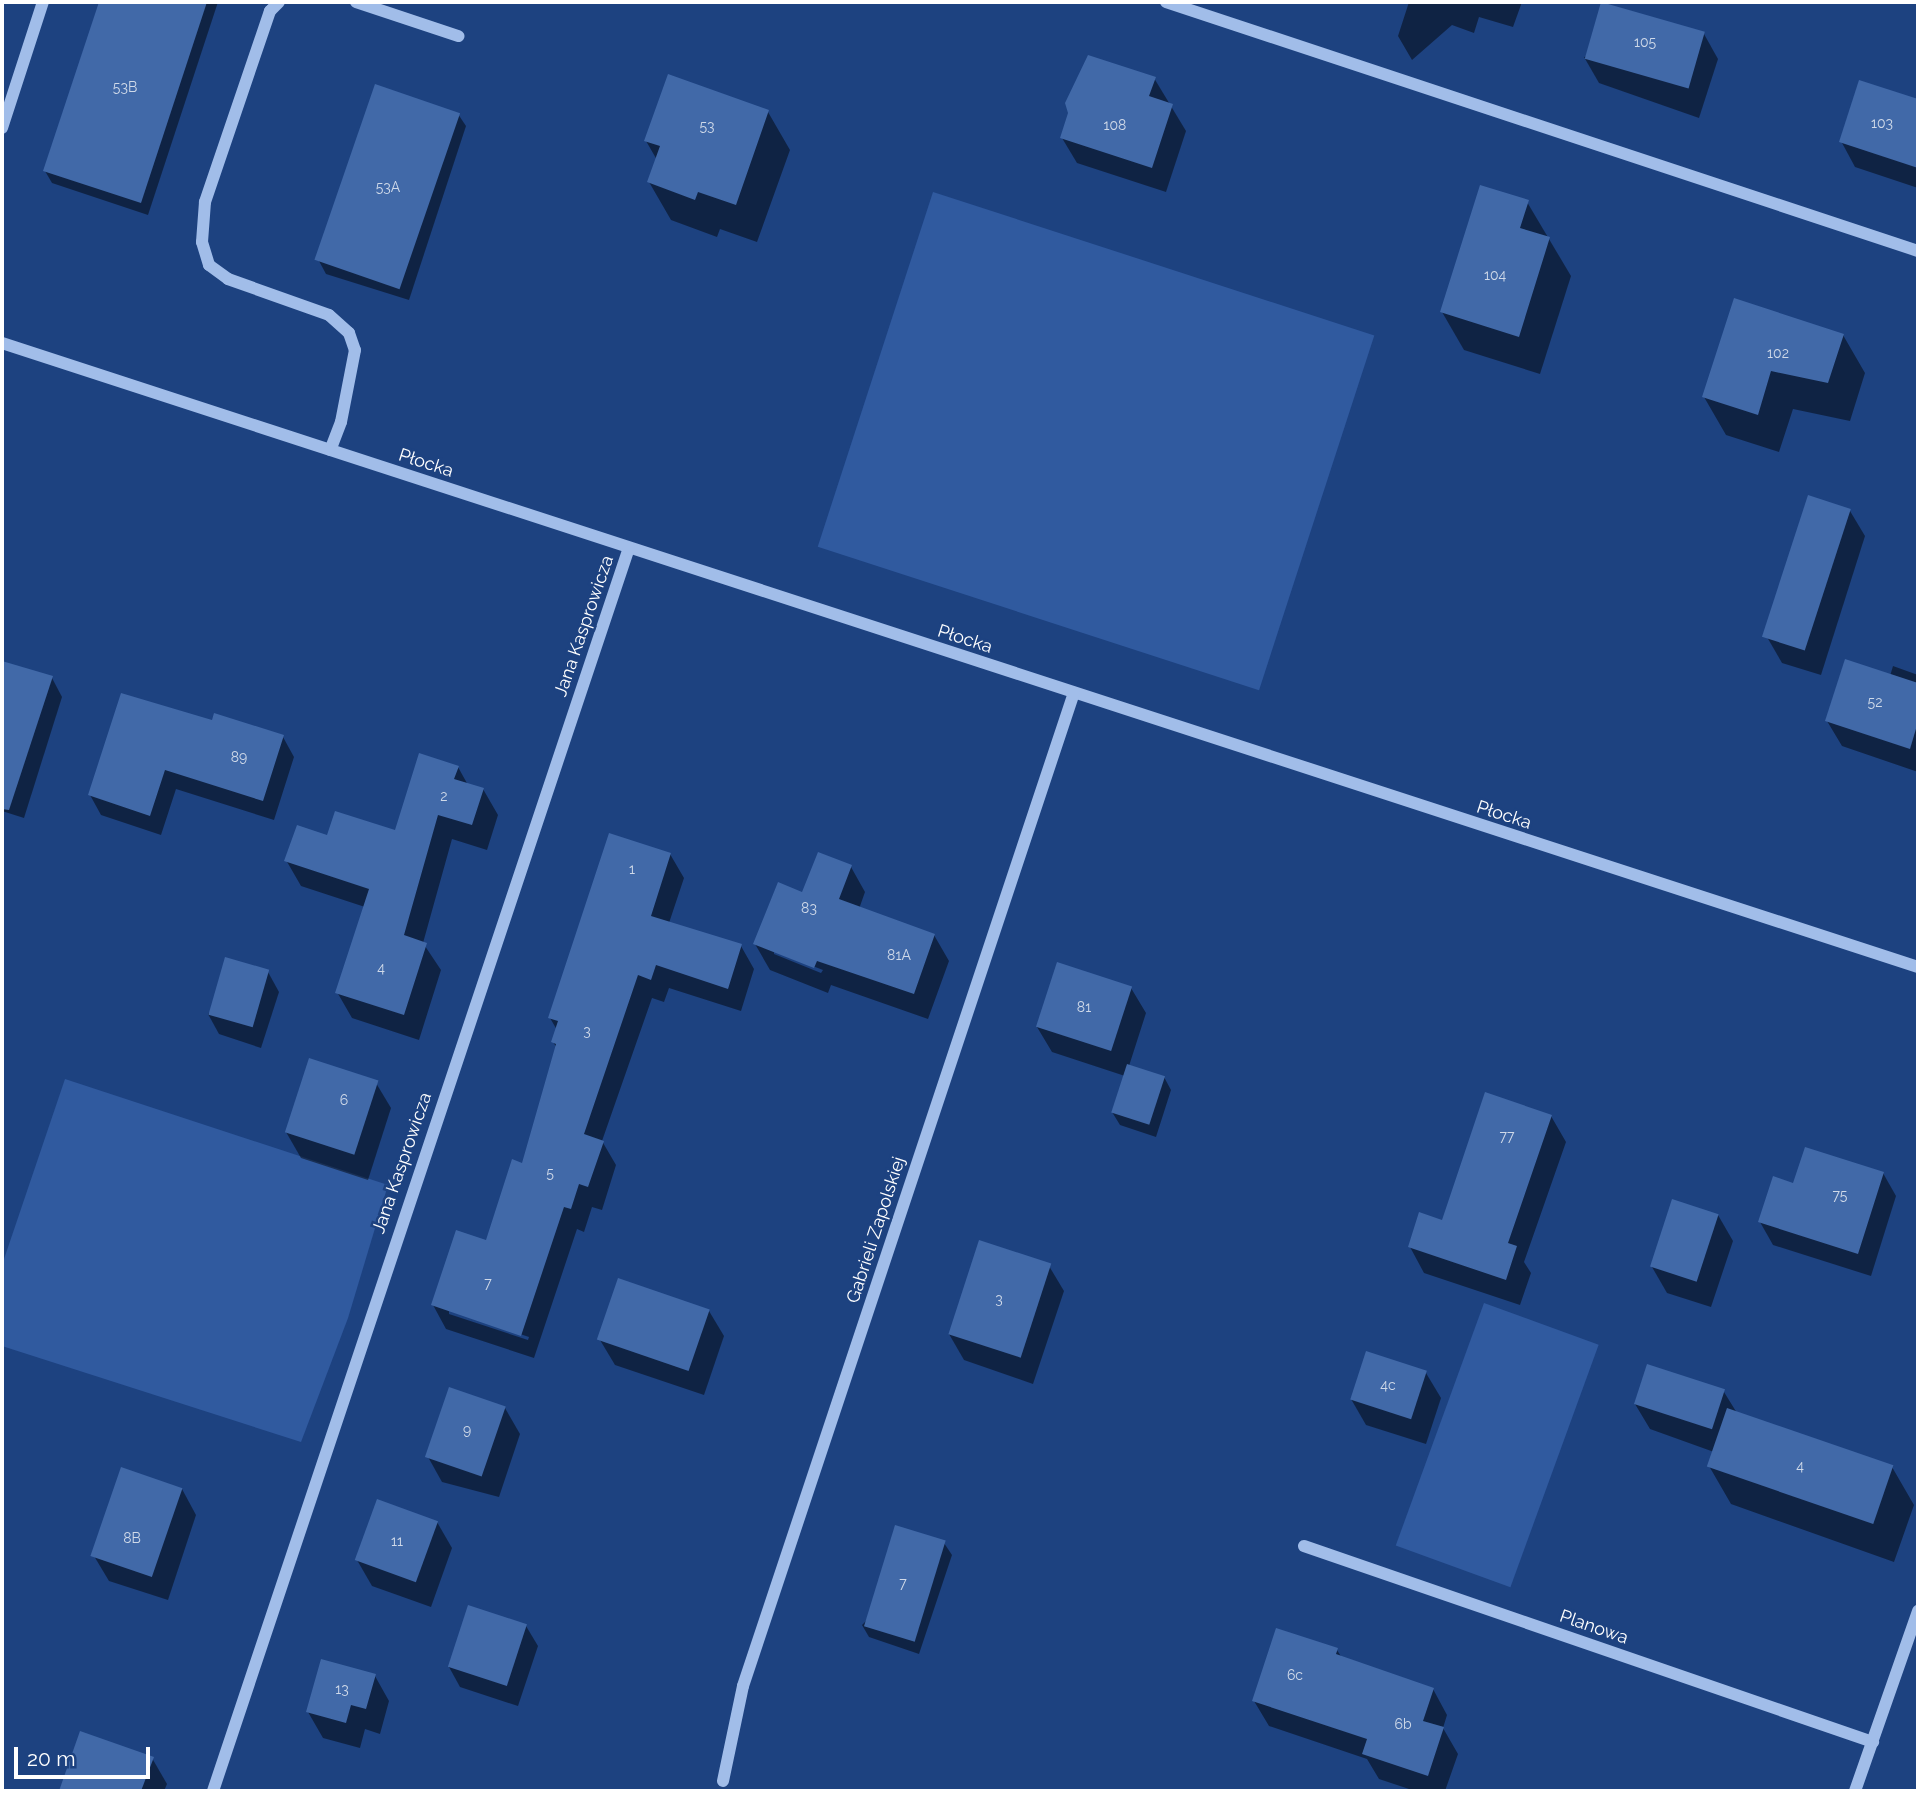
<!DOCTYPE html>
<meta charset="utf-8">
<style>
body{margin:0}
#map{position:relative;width:1920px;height:1793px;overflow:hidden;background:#1d4280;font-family:Raleway,sans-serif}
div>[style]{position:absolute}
.green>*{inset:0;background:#305a9f;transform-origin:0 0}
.shadow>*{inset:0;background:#0007}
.building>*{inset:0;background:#4169a8;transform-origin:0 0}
.minor>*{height:12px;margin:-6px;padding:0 6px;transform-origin:6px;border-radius:6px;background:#a1bde9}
span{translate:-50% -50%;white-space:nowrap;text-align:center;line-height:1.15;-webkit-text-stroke:5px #1d4280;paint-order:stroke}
.number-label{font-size:14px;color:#d0dae9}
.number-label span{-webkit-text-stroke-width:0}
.street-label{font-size:18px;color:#fff}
.frame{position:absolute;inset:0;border:4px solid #fff;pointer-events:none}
.scale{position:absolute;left:14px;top:1747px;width:136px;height:32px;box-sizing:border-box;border:4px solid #fff;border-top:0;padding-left:9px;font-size:21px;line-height:24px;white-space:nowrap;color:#fff;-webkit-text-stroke:5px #1d4280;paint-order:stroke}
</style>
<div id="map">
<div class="green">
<div style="left:933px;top:192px;width:464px;height:373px;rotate:18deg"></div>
<div style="clip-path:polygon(65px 1079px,388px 1185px,348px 1318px,301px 1442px,2px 1346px,2px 1265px)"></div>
<div style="left:1484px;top:1303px;width:122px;height:258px;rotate:20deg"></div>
</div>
<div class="shadow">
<div style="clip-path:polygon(101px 2px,218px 2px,148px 215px,52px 183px,45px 171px)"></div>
<div style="clip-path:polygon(1409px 2px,1522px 2px,1513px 27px,1479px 17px,1474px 33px,1452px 25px,1412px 60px,1398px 36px)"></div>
<div style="clip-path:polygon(1704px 34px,1718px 59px,1699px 118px,1599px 83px,1584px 57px)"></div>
<div style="clip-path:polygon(1154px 78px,1186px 131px,1166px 192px,1077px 163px,1062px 138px)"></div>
<div style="clip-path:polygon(1861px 83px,1918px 101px,1918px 188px,1855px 167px,1841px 141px)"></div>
<div style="clip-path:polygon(768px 112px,790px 150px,757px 242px,720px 229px,717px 237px,671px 220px,649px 182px,657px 160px,646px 141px)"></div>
<div style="clip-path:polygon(458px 114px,466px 126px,409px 300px,326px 274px,319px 261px)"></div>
<div style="clip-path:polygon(1527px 202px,1571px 276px,1540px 374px,1464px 350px,1442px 312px)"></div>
<div style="clip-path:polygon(1843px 335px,1865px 373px,1850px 421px,1793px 409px,1779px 452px,1726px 435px,1704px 397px)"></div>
<div style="clip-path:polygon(1850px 511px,1865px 536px,1821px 675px,1782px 663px,1767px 637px)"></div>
<div style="clip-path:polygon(2px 663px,52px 678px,62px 697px,24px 818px,2px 811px)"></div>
<div style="clip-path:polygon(1893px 666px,1918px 675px,1918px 772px,1842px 746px,1827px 721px,1890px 676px)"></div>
<div style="clip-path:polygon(213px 722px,283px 737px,294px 757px,274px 820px,176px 789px,161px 835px,101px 815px,90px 795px)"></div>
<div style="clip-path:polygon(458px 767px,468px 785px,483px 789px,498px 815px,487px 850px,452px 839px,423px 943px,441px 970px,419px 1040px,352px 1018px,337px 992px,365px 907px,301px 886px,286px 860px,328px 838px,396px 832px)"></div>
<div style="clip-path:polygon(evenodd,670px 854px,684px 878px,669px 923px,741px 946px,754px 969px,741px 1011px,669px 988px,664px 1002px,652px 998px,602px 1141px,616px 1165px,602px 1210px,592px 1207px,584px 1232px,577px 1229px,534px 1358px,446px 1329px,433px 1305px,487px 1242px,524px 1165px,557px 1048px,553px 1042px,557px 1030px,550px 1018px,670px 854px,449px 1310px,529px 1337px,528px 1340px,449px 1314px,449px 1310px)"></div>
<div style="clip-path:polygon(evenodd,851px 867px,865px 892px,859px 909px,934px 935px,949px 961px,928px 1019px,831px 985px,828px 993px,770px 970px,755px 944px,803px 894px,851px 867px,774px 951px,823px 970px,821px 973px,774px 954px,774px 951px)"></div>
<div style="clip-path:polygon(268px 972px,279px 992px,261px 1048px,219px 1034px,208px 1014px)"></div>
<div style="clip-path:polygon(1131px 988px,1146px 1013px,1129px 1066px,1164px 1077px,1171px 1090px,1156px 1137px,1120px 1125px,1112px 1112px,1125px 1076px,1052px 1052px,1037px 1027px)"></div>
<div style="clip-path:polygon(376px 1083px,391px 1108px,368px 1180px,301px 1158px,286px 1132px)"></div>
<div style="clip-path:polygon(1551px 1116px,1566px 1142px,1524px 1262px,1531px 1273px,1520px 1305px,1424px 1273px,1410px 1247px,1443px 1222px)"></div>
<div style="clip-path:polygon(1883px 1173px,1896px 1196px,1871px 1276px,1773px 1245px,1760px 1222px)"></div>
<div style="clip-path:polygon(1718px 1215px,1733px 1241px,1711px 1307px,1667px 1293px,1652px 1267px)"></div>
<div style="clip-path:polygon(1049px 1266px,1064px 1291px,1033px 1384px,964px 1360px,949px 1334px)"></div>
<div style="clip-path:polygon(709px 1311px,724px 1336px,704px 1395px,615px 1365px,600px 1340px)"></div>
<div style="clip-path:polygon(1426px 1373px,1441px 1398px,1426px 1444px,1366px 1425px,1351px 1399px)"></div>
<div style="clip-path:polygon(1724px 1392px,1737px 1413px,1892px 1467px,1914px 1505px,1894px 1562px,1731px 1504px,1709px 1466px,1714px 1452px,1650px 1429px,1635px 1404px)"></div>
<div style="clip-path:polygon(505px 1408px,520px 1434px,499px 1497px,442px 1482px,428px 1457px)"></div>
<div style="clip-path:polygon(182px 1489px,196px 1515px,168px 1600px,109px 1581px,94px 1556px)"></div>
<div style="clip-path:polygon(437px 1522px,452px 1548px,431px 1607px,372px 1586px,357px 1560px)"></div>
<div style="clip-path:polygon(944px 1543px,952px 1555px,919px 1654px,869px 1637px,862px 1625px)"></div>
<div style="clip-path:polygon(526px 1626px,538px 1646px,518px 1706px,460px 1687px,449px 1667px)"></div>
<div style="clip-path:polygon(1337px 1650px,1342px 1658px,1433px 1689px,1447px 1715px,1443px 1728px,1458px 1754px,1445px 1791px,1415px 1791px,1379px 1779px,1367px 1759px,1269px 1726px,1254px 1701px)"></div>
<div style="clip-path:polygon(375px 1676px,389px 1701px,380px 1734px,365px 1729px,360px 1748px,323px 1738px,308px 1712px)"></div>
<div style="clip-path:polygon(82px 1733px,152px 1758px,167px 1784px,164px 1791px,60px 1791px)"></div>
</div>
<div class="building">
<div style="clip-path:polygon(99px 2px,207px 2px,141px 203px,43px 171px)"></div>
<div style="left:1601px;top:2px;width:108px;height:59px;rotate:16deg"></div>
<div style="clip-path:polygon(1088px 55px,1156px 77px,1149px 96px,1173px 104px,1152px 168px,1060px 138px,1068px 113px,1065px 103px)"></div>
<div style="clip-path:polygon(668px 74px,769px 110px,736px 205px,698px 192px,695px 200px,647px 182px,660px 146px,644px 141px)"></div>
<div style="clip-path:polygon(1859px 80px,1918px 99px,1918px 168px,1839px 142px)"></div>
<div style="left:375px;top:84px;width:90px;height:186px;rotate:19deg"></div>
<div style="clip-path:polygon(1480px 185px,1529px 200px,1520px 228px,1550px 237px,1519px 337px,1440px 312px)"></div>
<div style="clip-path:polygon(1734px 298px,1844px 334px,1828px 383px,1771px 371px,1758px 415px,1702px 397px)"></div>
<div style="left:1808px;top:495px;width:45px;height:149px;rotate:18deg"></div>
<div style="clip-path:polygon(1845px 659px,1918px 683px,1918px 722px,1910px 749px,1825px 721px)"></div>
<div style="clip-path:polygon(2px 661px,53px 676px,9px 810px,2px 809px)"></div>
<div style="clip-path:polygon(121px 693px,212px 720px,214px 713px,284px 735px,263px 801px,165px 770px,150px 816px,88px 795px)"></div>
<div style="clip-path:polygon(419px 753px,459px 766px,454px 779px,484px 788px,472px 825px,438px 815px,404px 935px,427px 943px,404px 1015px,335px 993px,369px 889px,284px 861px,297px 825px,327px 835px,335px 811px,395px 830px)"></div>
<div style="clip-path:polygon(609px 833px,671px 853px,651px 916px,742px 944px,728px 989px,656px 965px,651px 980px,638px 975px,584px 1134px,604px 1141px,588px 1187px,579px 1184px,571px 1209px,564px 1207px,521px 1336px,431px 1305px,456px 1230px,486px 1240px,512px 1159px,522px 1163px,556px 1044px,551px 1042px,558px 1021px,548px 1018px)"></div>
<div style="clip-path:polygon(818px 852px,852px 865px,839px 899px,935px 934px,914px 994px,817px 961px,814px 968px,753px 944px,778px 882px,802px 892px)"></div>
<div style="left:225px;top:957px;width:46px;height:60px;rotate:16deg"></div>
<div style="left:1057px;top:962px;width:79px;height:68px;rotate:18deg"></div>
<div style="left:309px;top:1058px;width:73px;height:78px;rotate:18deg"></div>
<div style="left:1127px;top:1064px;width:40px;height:51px;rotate:18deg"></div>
<div style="clip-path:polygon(1485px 1092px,1552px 1115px,1508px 1243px,1517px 1246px,1506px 1280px,1408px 1247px,1419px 1212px,1442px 1220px)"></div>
<div style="clip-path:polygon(1805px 1147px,1884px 1172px,1858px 1254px,1758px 1222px,1773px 1176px,1793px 1183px)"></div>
<div style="left:1672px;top:1199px;width:49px;height:71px;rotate:18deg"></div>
<div style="left:979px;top:1240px;width:76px;height:99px;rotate:18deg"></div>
<div style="left:618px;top:1278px;width:97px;height:65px;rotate:19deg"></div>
<div style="left:1366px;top:1351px;width:64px;height:51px;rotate:18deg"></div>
<div style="left:1647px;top:1364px;width:82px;height:42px;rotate:18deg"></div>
<div style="left:449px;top:1387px;width:60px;height:74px;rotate:19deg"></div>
<div style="left:1727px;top:1408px;width:176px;height:62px;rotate:19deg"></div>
<div style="left:121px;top:1467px;width:65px;height:94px;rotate:19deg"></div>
<div style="left:377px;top:1499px;width:65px;height:65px;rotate:20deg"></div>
<div style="left:895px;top:1525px;width:53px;height:106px;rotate:17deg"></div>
<div style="left:468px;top:1605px;width:62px;height:65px;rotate:18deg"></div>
<div style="clip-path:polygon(1276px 1628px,1338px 1648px,1336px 1654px,1434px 1688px,1423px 1721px,1444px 1727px,1428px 1776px,1362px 1754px,1367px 1739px,1252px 1701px)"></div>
<div style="clip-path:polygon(321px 1659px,376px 1674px,366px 1709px,351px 1705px,346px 1723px,306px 1712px)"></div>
<div style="clip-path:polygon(80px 1731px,154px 1757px,141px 1791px,59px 1791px)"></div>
</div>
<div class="minor">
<div style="left:279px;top:2px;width:13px;rotate:135deg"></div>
<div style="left:270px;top:11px;width:202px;rotate:108.8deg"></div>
<div style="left:205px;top:202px;width:40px;rotate:94.3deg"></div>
<div style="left:202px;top:242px;width:24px;rotate:73deg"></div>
<div style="left:209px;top:265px;width:24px;rotate:36deg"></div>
<div style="left:228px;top:279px;width:107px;rotate:19.6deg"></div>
<div style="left:329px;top:315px;width:27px;rotate:42deg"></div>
<div style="left:349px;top:333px;width:18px;rotate:71deg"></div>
<div style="left:355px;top:350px;width:73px;rotate:101deg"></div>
<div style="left:341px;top:422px;width:30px;rotate:111deg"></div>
<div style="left:356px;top:2px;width:108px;rotate:18.4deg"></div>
<div style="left:1166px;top:2px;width:792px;rotate:18.32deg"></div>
<div style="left:2px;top:128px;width:133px;rotate:-72deg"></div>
<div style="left:2px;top:343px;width:2015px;rotate:18.04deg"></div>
<div style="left:1304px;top:1546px;width:602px;rotate:19.01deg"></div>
<div style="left:723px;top:1781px;width:97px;rotate:-78.1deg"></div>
<div style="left:743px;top:1686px;width:1047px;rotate:-71.57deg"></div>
<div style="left:213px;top:1791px;width:1311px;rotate:-71.5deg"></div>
<div style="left:1855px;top:1791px;width:191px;rotate:-70.7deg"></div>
</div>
<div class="number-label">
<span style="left:1645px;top:42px">105</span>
<span style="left:125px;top:87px">53B</span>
<span style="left:1882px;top:123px">103</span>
<span style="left:1115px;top:125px">108</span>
<span style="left:707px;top:126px">53</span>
<span style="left:388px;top:187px">53A</span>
<span style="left:1495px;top:275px">104</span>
<span style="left:1778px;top:353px">102</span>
<span style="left:1875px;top:702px">52</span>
<span style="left:239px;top:757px">89</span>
<span style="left:444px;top:796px">2</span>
<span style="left:632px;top:869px">1</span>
<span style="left:809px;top:908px">83</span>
<span style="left:899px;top:955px">81A</span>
<span style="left:381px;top:968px">4</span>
<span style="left:1084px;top:1007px">81</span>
<span style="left:587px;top:1031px">3</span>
<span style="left:344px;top:1100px">6</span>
<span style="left:1507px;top:1136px">77</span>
<span style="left:550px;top:1173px">5</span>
<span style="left:1840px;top:1195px">75</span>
<span style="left:488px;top:1283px">7</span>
<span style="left:999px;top:1299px">3</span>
<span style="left:1388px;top:1385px">4c</span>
<span style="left:467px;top:1430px">9</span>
<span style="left:1800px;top:1466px">4</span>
<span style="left:132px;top:1538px">8B</span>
<span style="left:397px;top:1541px">11</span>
<span style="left:903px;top:1583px">7</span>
<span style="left:1295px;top:1675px">6c</span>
<span style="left:342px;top:1689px">13</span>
<span style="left:1403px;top:1724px">6b</span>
</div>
<div class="street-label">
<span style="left:426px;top:463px;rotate:18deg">Płocka</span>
<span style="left:584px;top:626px;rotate:-71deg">Jana Kasprowicza</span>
<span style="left:965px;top:639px;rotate:18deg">Płocka</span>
<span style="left:1504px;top:815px;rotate:18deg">Płocka</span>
<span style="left:402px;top:1163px;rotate:-71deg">Jana Kasprowicza</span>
<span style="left:876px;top:1230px;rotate:-72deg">Gabrieli Zapolskiej</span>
<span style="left:1594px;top:1627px;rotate:19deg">Planowa</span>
</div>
<div class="frame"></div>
<div class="scale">20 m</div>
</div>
